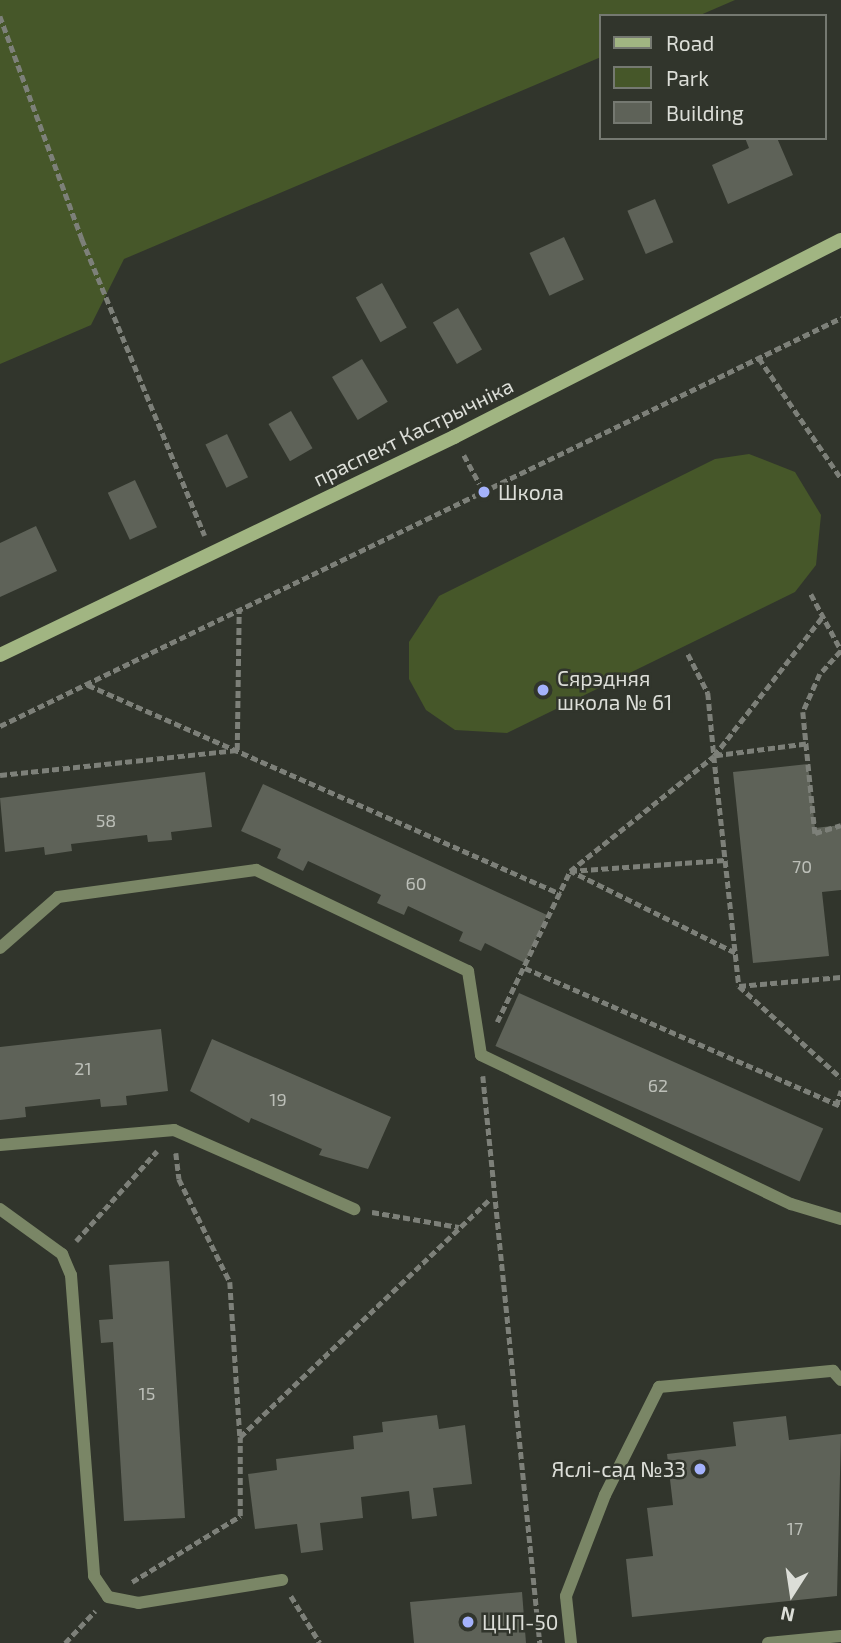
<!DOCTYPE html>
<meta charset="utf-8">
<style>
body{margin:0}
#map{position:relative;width:841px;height:1643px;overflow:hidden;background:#31352c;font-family:"Exo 2",sans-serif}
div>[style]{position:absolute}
.green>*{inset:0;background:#465729}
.building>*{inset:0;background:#5e6258;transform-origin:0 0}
.path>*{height:4.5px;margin-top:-2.25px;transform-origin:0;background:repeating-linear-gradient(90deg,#7d8079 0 7px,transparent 0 10.5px)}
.lane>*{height:12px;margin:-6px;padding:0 6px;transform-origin:6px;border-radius:6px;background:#7a8666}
.secondary>*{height:14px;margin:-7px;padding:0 7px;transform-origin:7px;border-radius:7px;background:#a1b582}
.dots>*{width:19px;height:19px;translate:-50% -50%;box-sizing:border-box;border:4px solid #31352c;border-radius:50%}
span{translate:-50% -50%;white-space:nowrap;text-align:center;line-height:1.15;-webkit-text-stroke:5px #31352c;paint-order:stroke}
.number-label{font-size:18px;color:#bcbfb8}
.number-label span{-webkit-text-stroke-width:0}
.street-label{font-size:21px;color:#dcded8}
.poi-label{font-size:21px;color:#dcded8}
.left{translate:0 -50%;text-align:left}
.right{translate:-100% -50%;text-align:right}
.legend{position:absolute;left:599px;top:14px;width:228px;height:126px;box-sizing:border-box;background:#31352c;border:2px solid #757971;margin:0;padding:9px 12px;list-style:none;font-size:21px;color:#dcded8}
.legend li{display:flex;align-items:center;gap:14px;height:35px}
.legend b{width:35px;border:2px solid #757971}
.north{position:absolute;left:757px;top:1559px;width:70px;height:70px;-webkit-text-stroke:5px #31352c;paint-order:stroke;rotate:192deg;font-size:19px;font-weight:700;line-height:28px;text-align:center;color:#dcded8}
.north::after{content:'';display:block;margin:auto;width:24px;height:32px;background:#dcded8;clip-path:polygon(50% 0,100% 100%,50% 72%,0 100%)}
</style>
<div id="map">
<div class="green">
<div style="clip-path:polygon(0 0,735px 0,698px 16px,601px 16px,601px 57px,124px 259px,91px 325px,0 364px)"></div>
<div style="clip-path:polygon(749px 454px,795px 472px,821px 515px,816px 565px,795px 592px,507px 733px,455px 730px,426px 710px,409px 679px,409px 642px,439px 596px,715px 459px)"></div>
</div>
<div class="building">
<div style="clip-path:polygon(745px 138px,777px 138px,793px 175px,728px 204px,712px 165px,749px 148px)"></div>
<div style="left:655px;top:199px;width:47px;height:30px;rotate:67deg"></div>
<div style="left:564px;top:237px;width:47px;height:38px;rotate:65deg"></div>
<div style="left:382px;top:283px;width:51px;height:30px;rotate:61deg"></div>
<div style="left:458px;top:308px;width:48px;height:29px;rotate:60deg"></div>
<div style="left:362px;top:359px;width:50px;height:35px;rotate:59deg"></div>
<div style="left:291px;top:411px;width:43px;height:26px;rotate:60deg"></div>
<div style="left:227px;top:434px;width:48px;height:24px;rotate:64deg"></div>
<div style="left:135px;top:480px;width:52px;height:30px;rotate:65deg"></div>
<div style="clip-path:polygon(36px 526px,57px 571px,0 597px,0 543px)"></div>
<div style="clip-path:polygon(808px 764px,815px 828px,841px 825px,841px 890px,822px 892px,829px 956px,753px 963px,733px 772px)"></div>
<div style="clip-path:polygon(205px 772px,212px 827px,171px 832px,172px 840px,148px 842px,147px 835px,71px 844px,72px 851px,45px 855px,44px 847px,5px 852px,0 798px)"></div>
<div style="clip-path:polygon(263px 784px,547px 915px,525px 963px,485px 943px,481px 951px,459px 941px,463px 932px,408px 906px,404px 915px,377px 903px,381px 895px,308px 861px,303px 871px,277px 858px,281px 849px,241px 831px)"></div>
<div style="left:519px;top:993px;width:333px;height:58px;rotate:24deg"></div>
<div style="clip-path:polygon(161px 1029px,168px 1091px,126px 1096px,127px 1105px,101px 1107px,100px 1099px,25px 1107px,26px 1117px,0 1120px,0 1047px)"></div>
<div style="clip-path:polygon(212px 1039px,391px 1117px,368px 1169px,319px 1155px,322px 1149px,251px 1118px,249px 1123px,190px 1091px)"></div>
<div style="clip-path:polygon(169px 1261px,185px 1518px,124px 1521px,113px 1342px,101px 1343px,99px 1320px,113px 1319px,109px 1265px)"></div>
<div style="clip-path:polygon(437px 1415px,439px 1429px,465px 1425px,472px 1484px,433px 1488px,437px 1516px,412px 1519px,409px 1491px,361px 1497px,363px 1518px,320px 1523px,323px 1550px,301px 1553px,297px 1524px,255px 1529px,248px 1474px,277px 1470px,276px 1459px,354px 1449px,353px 1436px,383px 1432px,382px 1422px)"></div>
<div style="clip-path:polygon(786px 1416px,789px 1440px,841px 1434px,837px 1596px,632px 1617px,626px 1559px,653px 1556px,647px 1508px,673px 1505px,667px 1454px,736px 1446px,733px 1422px)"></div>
<div style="clip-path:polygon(522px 1592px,526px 1643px,414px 1643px,410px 1602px)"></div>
</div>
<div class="path">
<div style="left:0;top:16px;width:238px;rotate:69.8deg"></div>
<div style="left:82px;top:239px;width:321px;rotate:67.5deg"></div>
<div style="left:759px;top:358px;width:145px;rotate:55.7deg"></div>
<div style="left:464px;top:455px;width:42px;rotate:61.6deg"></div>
<div style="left:811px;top:594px;width:64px;rotate:61.8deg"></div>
<div style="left:841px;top:651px;width:31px;rotate:132deg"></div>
<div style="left:820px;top:674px;width:42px;rotate:114.1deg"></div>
<div style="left:803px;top:712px;width:122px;rotate:84.3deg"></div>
<div style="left:815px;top:833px;width:27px;rotate:-17deg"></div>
<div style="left:688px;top:654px;width:44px;rotate:62.9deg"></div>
<div style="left:708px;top:693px;width:62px;rotate:84.5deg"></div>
<div style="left:88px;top:685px;width:517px;rotate:23.84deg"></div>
<div style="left:0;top:726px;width:935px;rotate:-25.88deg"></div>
<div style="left:806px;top:744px;width:93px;rotate:172.6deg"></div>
<div style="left:714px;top:756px;width:231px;rotate:83.8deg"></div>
<div style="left:739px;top:986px;width:102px;rotate:-5deg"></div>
<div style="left:0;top:775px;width:238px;rotate:-6deg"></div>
<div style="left:237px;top:750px;width:140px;rotate:-89.2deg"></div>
<div style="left:735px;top:953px;width:184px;rotate:-153.6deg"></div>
<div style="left:570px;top:871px;width:184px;rotate:-38.6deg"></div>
<div style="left:714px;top:756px;width:177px;rotate:-52.1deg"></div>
<div style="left:525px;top:968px;width:345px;rotate:23.6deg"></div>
<div style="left:739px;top:986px;width:137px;rotate:42deg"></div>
<div style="left:497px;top:1022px;width:168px;rotate:-64.2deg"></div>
<div style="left:570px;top:871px;width:155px;rotate:-4.1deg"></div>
<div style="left:483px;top:1076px;width:570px;rotate:84.26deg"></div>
<div style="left:836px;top:1106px;width:16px;rotate:-72deg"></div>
<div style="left:176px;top:1153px;width:26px;rotate:83deg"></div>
<div style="left:179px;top:1179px;width:115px;rotate:63.7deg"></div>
<div style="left:230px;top:1282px;width:154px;rotate:86.3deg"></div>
<div style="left:372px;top:1212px;width:88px;rotate:9.8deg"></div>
<div style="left:76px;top:1241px;width:121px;rotate:-48deg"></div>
<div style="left:132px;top:1582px;width:127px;rotate:-31.4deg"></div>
<div style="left:240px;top:1516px;width:79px;rotate:-90deg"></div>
<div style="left:240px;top:1437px;width:345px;rotate:-43.6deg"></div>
<div style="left:291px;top:1596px;width:55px;rotate:58.3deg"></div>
<div style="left:65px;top:1643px;width:44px;rotate:-46.8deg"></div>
</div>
<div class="lane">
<div style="left:0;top:948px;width:77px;rotate:-41.3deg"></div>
<div style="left:58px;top:897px;width:200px;rotate:-7.8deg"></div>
<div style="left:256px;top:870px;width:235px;rotate:25.5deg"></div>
<div style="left:468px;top:971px;width:85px;rotate:81.2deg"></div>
<div style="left:481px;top:1055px;width:344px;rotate:25.7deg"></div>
<div style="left:791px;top:1204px;width:52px;rotate:16.7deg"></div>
<div style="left:0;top:1145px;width:175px;rotate:-4.9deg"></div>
<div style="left:174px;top:1130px;width:197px;rotate:23.7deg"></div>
<div style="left:0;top:1209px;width:77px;rotate:36deg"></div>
<div style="left:62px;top:1254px;width:23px;rotate:67deg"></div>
<div style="left:71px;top:1275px;width:302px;rotate:85.6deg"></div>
<div style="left:94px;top:1576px;width:25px;rotate:56deg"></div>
<div style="left:108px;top:1597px;width:31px;rotate:11deg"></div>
<div style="left:138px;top:1603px;width:146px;rotate:-9.1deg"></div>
<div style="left:571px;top:1643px;width:47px;rotate:-96.1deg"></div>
<div style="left:566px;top:1596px;width:108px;rotate:-68.9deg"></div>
<div style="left:605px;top:1495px;width:121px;rotate:-63.4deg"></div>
<div style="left:659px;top:1387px;width:175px;rotate:-5.3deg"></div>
<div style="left:833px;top:1371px;width:12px;rotate:48deg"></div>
<div style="left:768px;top:1643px;width:73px;rotate:-5.5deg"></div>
</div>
<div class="secondary">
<div style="left:0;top:655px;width:504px;rotate:-25.65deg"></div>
<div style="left:454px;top:437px;width:434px;rotate:-27deg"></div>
</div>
<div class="dots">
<div style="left:484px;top:492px;background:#a4b2fc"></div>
<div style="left:543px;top:690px;background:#a4b2fc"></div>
<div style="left:700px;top:1469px;background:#a4b2fc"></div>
<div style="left:468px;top:1622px;background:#a4b2fc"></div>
</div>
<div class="number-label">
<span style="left:106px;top:820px">58</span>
<span style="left:802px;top:866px">70</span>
<span style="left:416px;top:883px">60</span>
<span style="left:83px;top:1068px">21</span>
<span style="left:658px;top:1085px">62</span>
<span style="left:278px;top:1099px">19</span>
<span style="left:147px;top:1393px">15</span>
<span style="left:795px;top:1528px">17</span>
</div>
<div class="street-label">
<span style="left:413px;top:432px;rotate:-26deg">праспект Кастрычніка</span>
</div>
<div class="poi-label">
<span class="left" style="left:498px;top:492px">Школа</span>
<span class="left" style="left:557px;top:690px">Сярэдняя<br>школа № 61</span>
<span class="right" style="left:686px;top:1469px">Яслі-сад №33</span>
<span class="left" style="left:482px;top:1622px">ЦЦП-50</span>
</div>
<ul class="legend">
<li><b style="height:9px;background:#a1b582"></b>Road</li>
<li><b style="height:19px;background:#465729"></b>Park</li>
<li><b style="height:19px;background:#5e6258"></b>Building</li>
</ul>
<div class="north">N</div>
</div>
